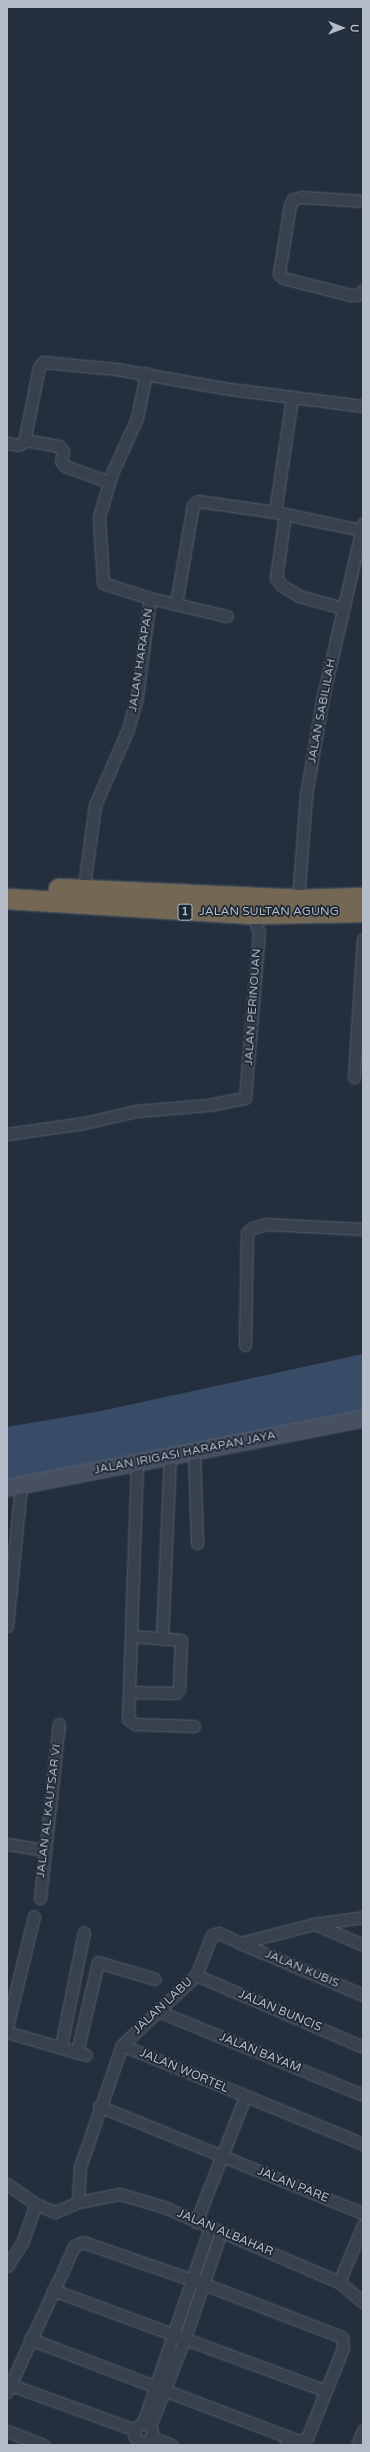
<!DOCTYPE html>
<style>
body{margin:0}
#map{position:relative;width:370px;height:2452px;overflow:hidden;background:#242f3e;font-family:"Varela Round",sans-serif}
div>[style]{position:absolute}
.water>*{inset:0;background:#394c67}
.roads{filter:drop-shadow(0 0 1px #565f6c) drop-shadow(0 0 1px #565f6c)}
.street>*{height:11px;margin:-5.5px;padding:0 5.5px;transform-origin:5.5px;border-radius:5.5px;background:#38414e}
.street>.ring{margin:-5.5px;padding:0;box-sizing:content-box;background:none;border:11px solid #38414e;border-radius:50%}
.secondary>*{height:16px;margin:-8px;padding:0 8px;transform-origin:8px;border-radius:8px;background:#465061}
.highway>*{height:20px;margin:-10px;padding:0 10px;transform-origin:10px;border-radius:10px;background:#746855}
span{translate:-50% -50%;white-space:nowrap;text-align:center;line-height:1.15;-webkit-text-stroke:3.5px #1d2633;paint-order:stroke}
.shield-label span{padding:1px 3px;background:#1d2633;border:1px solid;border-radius:3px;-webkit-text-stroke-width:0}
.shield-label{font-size:11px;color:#b4bcc9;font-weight:700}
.street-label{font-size:12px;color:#b4bcc9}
.frame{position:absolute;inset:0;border:8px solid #b4bcc9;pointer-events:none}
.north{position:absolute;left:322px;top:8px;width:40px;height:40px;-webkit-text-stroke:3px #1d2633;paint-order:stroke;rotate:91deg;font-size:11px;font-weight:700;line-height:16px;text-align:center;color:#b4bcc9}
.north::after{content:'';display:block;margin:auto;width:14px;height:18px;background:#b4bcc9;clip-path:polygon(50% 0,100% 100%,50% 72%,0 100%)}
</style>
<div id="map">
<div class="water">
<div style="clip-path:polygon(363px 1354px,363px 1419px,7px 1488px,7px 1427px,101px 1411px)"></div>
</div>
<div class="roads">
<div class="street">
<div style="left:363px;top:201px;width:61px;rotate:-176.2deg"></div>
<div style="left:302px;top:197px;width:9px;rotate:167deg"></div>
<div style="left:293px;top:199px;width:7px;rotate:117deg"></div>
<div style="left:290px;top:205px;width:70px;rotate:99.1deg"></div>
<div style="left:279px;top:274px;width:6px;rotate:45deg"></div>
<div style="left:283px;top:278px;width:69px;rotate:14.2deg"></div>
<div style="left:350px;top:295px;width:7px"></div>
<div style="left:357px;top:295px;width:8px;rotate:-40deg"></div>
<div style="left:146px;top:373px;width:46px;rotate:101.3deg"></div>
<div style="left:137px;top:418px;width:60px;rotate:114.4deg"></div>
<div style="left:112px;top:473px;width:46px;rotate:106.5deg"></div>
<div style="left:99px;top:517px;width:66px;rotate:86.5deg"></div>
<div style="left:103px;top:583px;width:49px;rotate:17.7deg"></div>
<div style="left:150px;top:598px;width:79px;rotate:13.2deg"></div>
<div style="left:25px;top:440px;width:35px;rotate:10deg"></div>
<div style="left:59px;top:446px;width:6px;rotate:51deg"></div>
<div style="left:63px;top:451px;width:10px;rotate:101deg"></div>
<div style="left:61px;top:461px;width:6px;rotate:51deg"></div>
<div style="left:65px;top:466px;width:47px;rotate:20deg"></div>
<div style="left:7px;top:443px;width:11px;rotate:10deg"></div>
<div style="left:18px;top:445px;width:7px;rotate:-27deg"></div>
<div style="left:24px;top:442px;width:76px;rotate:-78.7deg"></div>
<div style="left:39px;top:367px;width:6px;rotate:-51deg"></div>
<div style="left:43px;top:362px;width:73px;rotate:5.5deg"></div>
<div style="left:116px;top:369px;width:116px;rotate:10deg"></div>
<div style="left:230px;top:389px;width:134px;rotate:7.3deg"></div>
<div style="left:275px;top:512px;width:115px;rotate:-81.5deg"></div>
<div style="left:285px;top:514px;width:65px;rotate:98deg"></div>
<div style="left:276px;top:578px;width:9px;rotate:54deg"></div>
<div style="left:281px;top:585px;width:21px;rotate:31deg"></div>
<div style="left:299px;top:596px;width:46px;rotate:15.3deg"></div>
<div style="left:176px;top:604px;width:100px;rotate:-80.3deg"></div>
<div style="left:193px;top:505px;width:6px;rotate:-39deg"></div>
<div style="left:198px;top:501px;width:78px;rotate:8.1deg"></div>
<div style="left:275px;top:512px;width:89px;rotate:11.7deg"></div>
<div style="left:83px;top:893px;width:89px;rotate:-82.2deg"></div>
<div style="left:95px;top:805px;width:83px;rotate:-66.5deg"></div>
<div style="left:128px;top:729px;width:33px;rotate:-74deg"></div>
<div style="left:137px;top:697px;width:100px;rotate:-82.5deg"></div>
<div style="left:298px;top:900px;width:105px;rotate:-85.6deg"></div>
<div style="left:306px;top:795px;width:95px;rotate:-80.3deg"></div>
<div style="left:322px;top:701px;width:182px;rotate:-77deg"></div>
<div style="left:354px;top:1077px;width:138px;rotate:-86.3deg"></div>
<div style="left:7px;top:1134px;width:78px;rotate:-8.1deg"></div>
<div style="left:84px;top:1123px;width:53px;rotate:-13deg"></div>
<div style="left:136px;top:1111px;width:72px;rotate:-4.8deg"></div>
<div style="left:208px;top:1105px;width:38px;rotate:-11deg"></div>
<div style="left:245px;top:1098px;width:167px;rotate:-85.2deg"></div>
<div style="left:259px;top:932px;width:19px;rotate:-111deg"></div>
<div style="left:245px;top:1345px;width:112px;rotate:-89deg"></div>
<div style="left:247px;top:1233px;width:7px;rotate:-45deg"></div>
<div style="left:252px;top:1228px;width:15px;rotate:-16deg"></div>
<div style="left:266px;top:1224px;width:97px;rotate:3deg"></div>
<div style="left:194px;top:1451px;width:92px;rotate:88.1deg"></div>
<div style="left:137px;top:1462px;width:257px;rotate:92deg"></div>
<div style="left:128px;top:1719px;width:9px;rotate:36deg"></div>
<div style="left:135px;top:1724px;width:59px;rotate:1.9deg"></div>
<div style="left:7px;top:1626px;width:142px;rotate:-84.3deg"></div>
<div style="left:162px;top:1639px;width:183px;rotate:-87.5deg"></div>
<div style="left:129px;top:1692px;width:47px;rotate:1.2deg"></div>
<div style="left:176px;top:1693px;width:5px;rotate:-53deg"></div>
<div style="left:179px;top:1689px;width:49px;rotate:-87.7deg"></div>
<div style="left:181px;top:1640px;width:49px;rotate:-175.3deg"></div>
<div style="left:7px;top:1844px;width:36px;rotate:9deg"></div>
<div style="left:40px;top:1898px;width:175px;rotate:-83.8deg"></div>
<div style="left:315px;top:1924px;width:52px;rotate:23.6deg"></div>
<div style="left:240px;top:1943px;width:134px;rotate:22.9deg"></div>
<div style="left:196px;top:1975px;width:182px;rotate:23.3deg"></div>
<div style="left:158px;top:2011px;width:222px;rotate:22.3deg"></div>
<div style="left:7px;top:2027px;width:114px;rotate:-76.3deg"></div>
<div style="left:7px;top:2032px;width:82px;rotate:16.2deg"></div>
<div style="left:122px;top:2045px;width:261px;rotate:22.3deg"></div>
<div style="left:61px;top:2046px;width:116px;rotate:-78.6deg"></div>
<div style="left:77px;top:2052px;width:92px;rotate:-76.9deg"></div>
<div style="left:98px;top:1962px;width:59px;rotate:16.6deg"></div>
<div style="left:99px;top:2106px;width:285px;rotate:22.1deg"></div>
<div style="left:7px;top:2184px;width:35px;rotate:35deg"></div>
<div style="left:36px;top:2204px;width:21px;rotate:23deg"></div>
<div style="left:55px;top:2212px;width:25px;rotate:-23deg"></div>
<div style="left:78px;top:2202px;width:43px;rotate:-10.8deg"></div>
<div style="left:120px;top:2194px;width:46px;rotate:16.5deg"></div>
<div style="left:164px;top:2207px;width:190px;rotate:23.2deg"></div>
<div style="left:339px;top:2282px;width:31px;rotate:40deg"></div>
<div style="left:78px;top:2202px;width:35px;rotate:-87deg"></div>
<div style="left:80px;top:2167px;width:129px;rotate:-71deg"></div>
<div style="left:122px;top:2045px;width:102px;rotate:-43.4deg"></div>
<div style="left:196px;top:1975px;width:43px;rotate:-68.2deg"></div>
<div style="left:212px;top:1935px;width:7px;rotate:-16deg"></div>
<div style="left:219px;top:1933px;width:23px;rotate:25deg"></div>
<div style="left:240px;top:1943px;width:76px;rotate:-14.4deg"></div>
<div style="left:314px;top:1924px;width:49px;rotate:-8.1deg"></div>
<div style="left:196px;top:2222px;width:134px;rotate:-68.6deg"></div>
<div style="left:7px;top:2266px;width:27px;rotate:-57deg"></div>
<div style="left:22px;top:2243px;width:41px;rotate:-70.3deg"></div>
<div style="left:339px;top:2282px;width:62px;rotate:-67.2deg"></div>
<div style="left:53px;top:2290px;width:291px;rotate:20.3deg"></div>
<div style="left:30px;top:2339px;width:276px;rotate:20.8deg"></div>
<div style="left:11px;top:2385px;width:132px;rotate:19.9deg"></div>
<div style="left:7px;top:2392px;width:161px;rotate:-65.3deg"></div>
<div style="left:74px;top:2246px;width:10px;rotate:-24deg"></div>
<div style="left:83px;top:2242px;width:128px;rotate:19.1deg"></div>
<div style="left:204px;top:2284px;width:148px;rotate:21deg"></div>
<div style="left:342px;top:2337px;width:11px;rotate:85deg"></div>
<div style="left:343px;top:2348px;width:97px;rotate:111.8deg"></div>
<div style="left:307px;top:2438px;width:9px;rotate:159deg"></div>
<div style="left:299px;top:2441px;width:12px;rotate:-160deg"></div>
<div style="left:288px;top:2437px;width:9px;rotate:111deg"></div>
<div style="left:143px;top:2423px;width:207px;rotate:-71.1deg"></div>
<div class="ring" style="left:134px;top:2424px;width:7px;height:7px"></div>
<div style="left:150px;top:2426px;width:92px;rotate:-68.4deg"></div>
<div style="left:184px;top:2340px;width:114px;rotate:-71.1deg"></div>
<div style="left:7px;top:2431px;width:39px;rotate:21deg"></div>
<div style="left:151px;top:2437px;width:22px;rotate:21deg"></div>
<div style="left:357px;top:2445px;width:16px;rotate:-68deg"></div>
</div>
<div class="secondary">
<div style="left:7px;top:1488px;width:363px;rotate:-11deg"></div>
</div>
<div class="highway">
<div style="left:59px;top:889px;width:239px;rotate:2.6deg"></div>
<div style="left:298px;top:900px;width:65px;rotate:-1.8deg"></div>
<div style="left:7px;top:899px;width:245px;rotate:3.5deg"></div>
<div style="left:252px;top:914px;width:111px;rotate:-1deg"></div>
</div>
</div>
<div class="shield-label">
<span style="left:185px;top:912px">1</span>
</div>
<div class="street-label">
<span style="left:141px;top:660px;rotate:-81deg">JALAN HARAPAN</span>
<span style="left:322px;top:711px;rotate:-79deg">JALAN SABILILAH</span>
<span style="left:269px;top:912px">JALAN SULTAN AGUNG</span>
<span style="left:253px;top:1007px;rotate:-86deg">JALAN PERINOUAN</span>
<span style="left:185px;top:1453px;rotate:-11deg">JALAN IRIGASI HARAPAN JAYA</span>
<span style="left:49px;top:1811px;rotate:-83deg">JALAN AL KAUTSAR VI</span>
<span style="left:302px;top:1969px;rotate:23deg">JALAN KUBIS</span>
<span style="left:163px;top:2006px;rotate:-43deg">JALAN LABU</span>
<span style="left:280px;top:2011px;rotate:23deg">JALAN BUNCIS</span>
<span style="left:260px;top:2053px;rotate:22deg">JALAN BAYAM</span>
<span style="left:184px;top:2071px;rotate:23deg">JALAN WORTEL</span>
<span style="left:293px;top:2185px;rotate:22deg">JALAN PARE</span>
<span style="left:225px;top:2233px;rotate:23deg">JALAN ALBAHAR</span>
</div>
<div class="frame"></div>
<div class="north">U</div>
</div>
